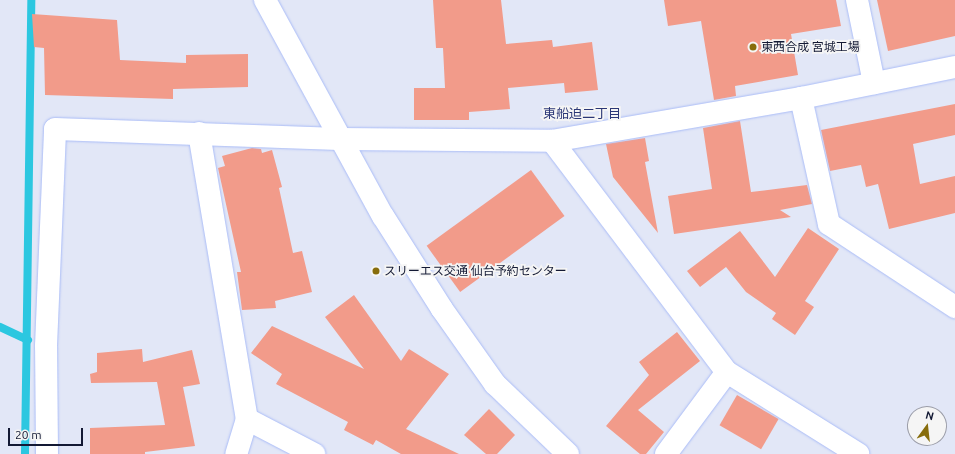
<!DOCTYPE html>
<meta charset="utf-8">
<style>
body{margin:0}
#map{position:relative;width:955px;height:454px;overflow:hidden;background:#e2e7f7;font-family:Ubuntu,"Noto Sans JP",sans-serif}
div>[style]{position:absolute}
.stream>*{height:8px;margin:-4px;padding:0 4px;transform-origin:4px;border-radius:4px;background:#2cc7e0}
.building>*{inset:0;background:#f29b8a;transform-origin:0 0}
.roads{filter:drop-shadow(0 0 1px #aabcf7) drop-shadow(0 0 1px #aabcf7)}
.minor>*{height:22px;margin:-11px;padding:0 11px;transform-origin:11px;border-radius:11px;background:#fff}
.dots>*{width:11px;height:11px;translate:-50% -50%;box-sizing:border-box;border:2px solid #f5f5f5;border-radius:50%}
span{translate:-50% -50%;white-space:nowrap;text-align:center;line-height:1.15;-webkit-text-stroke:3.5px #f5f5f5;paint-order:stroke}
.poi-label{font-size:12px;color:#131934}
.left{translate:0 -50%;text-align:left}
.neighbourhood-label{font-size:13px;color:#2b3777}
.north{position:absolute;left:907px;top:406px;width:40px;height:40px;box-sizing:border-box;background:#f5f5f5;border:1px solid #9b9da8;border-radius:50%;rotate:15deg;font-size:11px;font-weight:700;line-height:16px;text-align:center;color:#131934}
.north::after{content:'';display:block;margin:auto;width:14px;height:18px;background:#876d0c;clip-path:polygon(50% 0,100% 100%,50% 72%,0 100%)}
.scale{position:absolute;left:8px;top:428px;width:75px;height:18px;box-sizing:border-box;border:2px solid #131934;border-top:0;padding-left:5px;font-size:12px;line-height:14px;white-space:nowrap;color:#131934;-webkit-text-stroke:3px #f5f5f5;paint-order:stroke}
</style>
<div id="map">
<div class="stream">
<div style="left:0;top:327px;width:31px;rotate:25deg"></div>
<div style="left:25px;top:454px;width:454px;rotate:-89.2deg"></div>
</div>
<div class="building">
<div style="clip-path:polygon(433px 0,501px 0,506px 44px,552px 40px,553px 47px,592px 42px,598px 90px,565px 93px,564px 83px,508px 88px,510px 109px,469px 112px,469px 120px,414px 120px,414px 88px,445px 88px,443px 48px,436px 48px)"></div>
<div style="clip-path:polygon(664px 0,836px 0,841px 26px,791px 34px,798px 75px,735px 86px,736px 96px,714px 100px,701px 21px,668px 26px)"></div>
<div style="clip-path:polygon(877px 0,955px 0,955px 36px,888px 51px)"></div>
<div style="clip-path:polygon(32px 14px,117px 20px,120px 60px,186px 63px,186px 55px,248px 54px,248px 87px,173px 89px,173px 99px,45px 95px,44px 48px,34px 47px)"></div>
<div style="clip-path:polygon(955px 104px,955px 135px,913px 144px,920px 184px,955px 176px,955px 213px,889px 229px,878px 184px,866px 187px,861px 165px,830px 171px,821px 130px)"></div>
<div style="clip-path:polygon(740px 121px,751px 192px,807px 185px,812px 204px,780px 210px,791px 217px,674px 234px,668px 196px,712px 189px,703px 128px)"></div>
<div style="clip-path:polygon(645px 138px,649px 161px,645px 162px,658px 233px,613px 177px,606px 144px)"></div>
<div style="clip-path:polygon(252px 148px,261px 149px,262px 153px,272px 150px,282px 187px,279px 188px,293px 253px,302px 251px,312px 292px,275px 301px,276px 308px,242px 310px,237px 272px,241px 272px,218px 168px,225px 166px,222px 156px)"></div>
<div style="left:531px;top:170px;width:57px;height:129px;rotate:54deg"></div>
<div style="clip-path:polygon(808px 228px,839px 249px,805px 301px,814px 307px,795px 335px,772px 319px,776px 313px,746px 292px,726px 267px,700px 287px,687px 271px,740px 231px,775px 277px)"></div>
<div style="clip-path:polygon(354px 295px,401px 361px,409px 349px,449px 374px,406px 429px,459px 454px,401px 454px,376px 440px,373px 445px,344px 430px,348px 422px,276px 384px,282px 374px,251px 353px,272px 326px,364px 369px,325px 317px)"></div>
<div style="clip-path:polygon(677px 332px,700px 361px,638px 410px,664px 432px,646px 454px,640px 454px,606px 426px,649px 375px,639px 362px)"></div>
<div style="clip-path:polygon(142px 349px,143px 362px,192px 350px,200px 384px,183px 387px,195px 446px,145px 452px,145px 454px,90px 454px,90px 428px,165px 425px,157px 382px,91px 383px,90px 374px,97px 372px,97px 353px)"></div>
<div style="left:737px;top:395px;width:48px;height:35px;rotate:30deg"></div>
<div style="clip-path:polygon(489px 409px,515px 435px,497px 454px,486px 454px,464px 435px)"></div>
</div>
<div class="roads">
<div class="minor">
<div style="left:265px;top:0;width:246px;rotate:61.4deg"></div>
<div style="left:383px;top:216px;width:110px;rotate:57.6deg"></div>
<div style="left:442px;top:309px;width:92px;rotate:54.8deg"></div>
<div style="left:495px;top:384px;width:101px;rotate:43.8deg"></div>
<div style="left:857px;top:0;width:85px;rotate:78.4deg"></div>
<div style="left:801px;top:98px;width:157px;rotate:-11.4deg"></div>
<div style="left:199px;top:133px;width:290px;rotate:80.5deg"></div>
<div style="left:247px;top:419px;width:37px;rotate:107deg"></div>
<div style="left:552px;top:141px;width:253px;rotate:-9.8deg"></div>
<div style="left:801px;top:98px;width:129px;rotate:77.5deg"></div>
<div style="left:829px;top:224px;width:151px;rotate:33.4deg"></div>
<div style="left:247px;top:419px;width:76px;rotate:27.6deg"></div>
<div style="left:47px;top:454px;width:108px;rotate:-90.5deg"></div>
<div style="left:46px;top:346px;width:217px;rotate:-87.6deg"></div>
<div style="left:55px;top:129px;width:284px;rotate:2deg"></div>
<div style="left:339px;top:139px;width:213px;rotate:0.5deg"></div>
<div style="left:552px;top:141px;width:290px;rotate:52.9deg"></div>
<div style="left:727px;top:372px;width:155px;rotate:32deg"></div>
<div style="left:666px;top:454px;width:102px;rotate:-53.4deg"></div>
</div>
</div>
<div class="dots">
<div style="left:753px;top:47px;background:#876d0c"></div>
<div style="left:376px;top:271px;background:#876d0c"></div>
</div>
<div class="poi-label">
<span class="left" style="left:761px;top:47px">東西合成 宮城工場</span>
<span class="left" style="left:384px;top:271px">スリーエス交通 仙台予約センター</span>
</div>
<div class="neighbourhood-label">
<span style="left:582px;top:113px">東船迫二丁目</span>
</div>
<div class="north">N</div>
<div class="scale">20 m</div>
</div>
